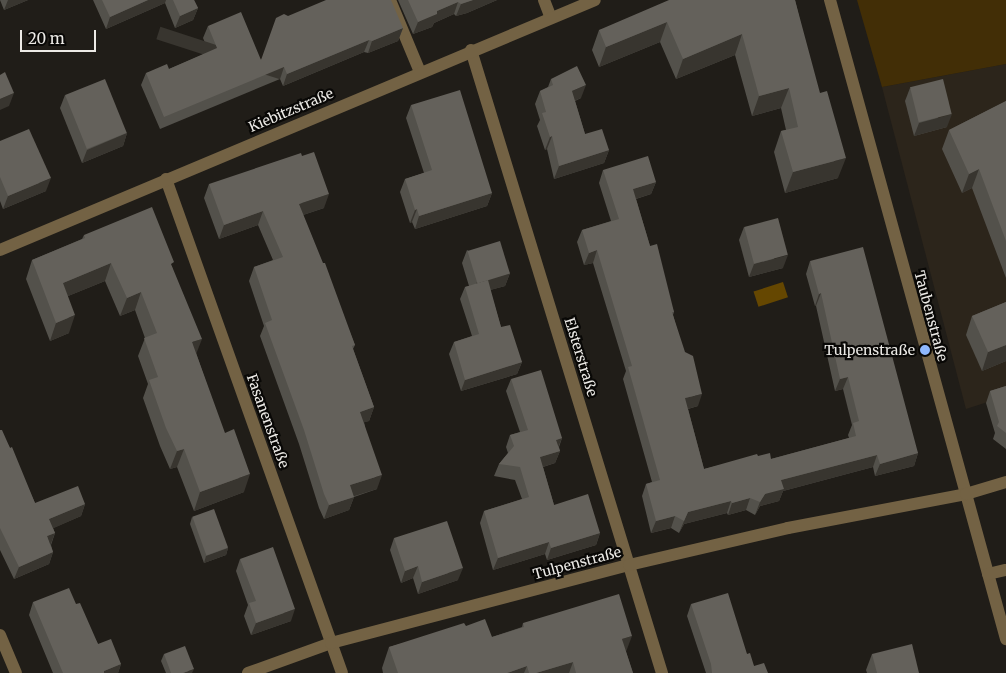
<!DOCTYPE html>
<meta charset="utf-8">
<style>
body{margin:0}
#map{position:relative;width:1006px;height:673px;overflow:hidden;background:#201d18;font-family:Merriweather,serif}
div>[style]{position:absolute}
.built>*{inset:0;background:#2c251b}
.green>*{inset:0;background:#422e06}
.water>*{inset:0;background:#654701;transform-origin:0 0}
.minor>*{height:12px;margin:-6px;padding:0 6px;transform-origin:6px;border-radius:6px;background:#736244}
.wall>*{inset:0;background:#53514b}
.shaded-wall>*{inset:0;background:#38352f;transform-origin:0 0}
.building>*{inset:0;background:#64615b;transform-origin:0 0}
.dots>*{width:14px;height:14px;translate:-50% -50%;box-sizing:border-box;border:2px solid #090806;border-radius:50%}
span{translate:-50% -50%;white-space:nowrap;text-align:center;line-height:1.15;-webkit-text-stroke:4.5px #090806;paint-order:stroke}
.street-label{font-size:14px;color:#eceae6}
.poi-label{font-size:14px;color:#eceae6}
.right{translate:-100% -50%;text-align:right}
.scale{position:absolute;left:20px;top:30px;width:76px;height:22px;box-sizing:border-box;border:2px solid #eceae6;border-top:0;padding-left:6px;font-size:15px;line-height:18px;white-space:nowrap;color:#eceae6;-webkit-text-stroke:4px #090806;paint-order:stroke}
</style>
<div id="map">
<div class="built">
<div style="clip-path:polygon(1006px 64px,1006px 396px,966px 409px,882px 87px)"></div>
</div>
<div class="green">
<div style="clip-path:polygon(857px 0,1006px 0,1006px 64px,882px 87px)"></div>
</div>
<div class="water">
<div style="left:783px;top:282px;width:16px;height:31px;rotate:72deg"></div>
</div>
<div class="minor">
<div style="left:390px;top:0;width:78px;rotate:67.4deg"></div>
<div style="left:544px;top:0;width:19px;rotate:69deg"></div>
<div style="left:830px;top:0;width:663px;rotate:74.6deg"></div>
<div style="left:471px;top:50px;width:652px;rotate:72.96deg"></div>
<div style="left:166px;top:179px;width:524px;rotate:70.39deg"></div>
<div style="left:0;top:250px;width:645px;rotate:-22.79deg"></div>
<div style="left:988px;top:574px;width:18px;rotate:-13deg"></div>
<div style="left:0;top:635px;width:41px;rotate:67.2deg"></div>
<div style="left:248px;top:673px;width:88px;rotate:-19.9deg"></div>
<div style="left:331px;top:643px;width:308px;rotate:-14.7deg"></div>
<div style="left:629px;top:565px;width:163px;rotate:-13.1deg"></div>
<div style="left:788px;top:528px;width:181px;rotate:-10.8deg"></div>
<div style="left:966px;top:494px;width:42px;rotate:-16.7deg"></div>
</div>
<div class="wall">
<div style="clip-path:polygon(0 0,28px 0,4px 10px)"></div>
<div style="clip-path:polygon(93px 0,194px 0,198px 8px,193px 20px,175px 28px,165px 3px,106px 29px)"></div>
<div style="clip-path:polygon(398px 0,497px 0,467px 13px,456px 16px,454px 14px,434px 23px,432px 27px,413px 34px)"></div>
<div style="clip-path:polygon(795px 0,838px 178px,785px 193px,774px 152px,781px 131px,786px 130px,781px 108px,752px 116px,735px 55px,676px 79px,660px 42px,599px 67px,592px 50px,599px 30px)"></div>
<div style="clip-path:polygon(288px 16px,403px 28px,398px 41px,368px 53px,364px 52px,283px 86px,280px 79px,160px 129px,141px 85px,146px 73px,169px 69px,209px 52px,203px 38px,208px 26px,261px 60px)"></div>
<div style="clip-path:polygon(551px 79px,581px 98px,575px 101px,585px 134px,609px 150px,604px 163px,554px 179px,547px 149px,545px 150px,537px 126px,540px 120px,535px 104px,540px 91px,548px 87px)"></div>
<div style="clip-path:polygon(910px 88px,947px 127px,914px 136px,905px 101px)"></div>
<div style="clip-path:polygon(65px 95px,127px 133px,123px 146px,82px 163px,60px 108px)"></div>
<div style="clip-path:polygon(1006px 101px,1006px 278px,972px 188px,962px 193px,942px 149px,949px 130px)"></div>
<div style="clip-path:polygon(411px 105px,492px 193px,487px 206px,415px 229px,412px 222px,410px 223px,400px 192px,405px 179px,424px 173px,406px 118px)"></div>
<div style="clip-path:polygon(0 141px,46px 191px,3px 209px,0 201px)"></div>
<div style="clip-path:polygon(603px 170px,656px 182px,651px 194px,636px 199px,650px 246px,674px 312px,673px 315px,698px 406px,688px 409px,704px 469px,758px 456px,771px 459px,849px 438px,848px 435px,852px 425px,843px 389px,835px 391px,816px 306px,815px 306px,806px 274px,810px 261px,918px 453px,914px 466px,875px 476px,873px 467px,783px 491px,779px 501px,760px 506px,755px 515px,746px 510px,728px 515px,727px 513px,684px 524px,679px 533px,671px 528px,651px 533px,642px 496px,646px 484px,652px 482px,623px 379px,626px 371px,593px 263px,584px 265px,577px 242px,582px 230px,611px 221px,599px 183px)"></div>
<div style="clip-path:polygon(209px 184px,324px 208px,303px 215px,355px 345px,353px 349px,374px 407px,369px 421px,364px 422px,377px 489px,354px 497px,349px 510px,324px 519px,319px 508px,299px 444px,260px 336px,264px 326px,249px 281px,254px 267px,273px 260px,258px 225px,219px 239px,204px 198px)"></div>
<div style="clip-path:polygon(744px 227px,783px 268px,749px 277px,739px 240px)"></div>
<div style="clip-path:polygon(84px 235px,172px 267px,196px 353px,244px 492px,194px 511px,177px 467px,170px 469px,160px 446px,143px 398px,148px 384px,138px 356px,145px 338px,135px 310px,120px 316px,105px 281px,68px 296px,69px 333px,50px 341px,26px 279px,32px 260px,82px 239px)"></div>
<div style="clip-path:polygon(467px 250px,510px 273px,505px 286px,490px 290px,501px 327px,522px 362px,517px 374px,461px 391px,449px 354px,454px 342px,472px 336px,460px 299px,465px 287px,469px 286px,462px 263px)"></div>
<div style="clip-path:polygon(1006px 302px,1006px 361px,982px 371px,966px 335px,972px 316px)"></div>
<div style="clip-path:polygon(511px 379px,562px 438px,559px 447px,560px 451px,555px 463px,543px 467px,554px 505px,600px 533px,596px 545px,547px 560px,545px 554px,493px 570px,480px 523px,484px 511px,522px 499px,515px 480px,494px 476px,499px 464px,508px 453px,506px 447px,510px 435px,520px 432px,506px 391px)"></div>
<div style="clip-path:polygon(1006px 386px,1006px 449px,993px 439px,995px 433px,986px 403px,990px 391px)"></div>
<div style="clip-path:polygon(0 430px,10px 448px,35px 503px,85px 504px,81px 516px,53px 528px,55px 533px,51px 545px,53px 552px,49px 564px,14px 579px,0 550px)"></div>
<div style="clip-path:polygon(192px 517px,228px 548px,226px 555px,204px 563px,190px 524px)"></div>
<div style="clip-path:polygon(394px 538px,458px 580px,418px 594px,413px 578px,401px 583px,390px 550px)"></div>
<div style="clip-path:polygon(240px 559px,291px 621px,251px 635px,244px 616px,248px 605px,236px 571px)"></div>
<div style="clip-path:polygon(33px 602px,76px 604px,98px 644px,121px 664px,118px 673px,53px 673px,29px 615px)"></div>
<div style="clip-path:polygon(691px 604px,747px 654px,754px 666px,768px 673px,706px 673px,687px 616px)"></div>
<div style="clip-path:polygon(523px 623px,626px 652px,633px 673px,383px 673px,382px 668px,389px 647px,466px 626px,492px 637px,522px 627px)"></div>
<div style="clip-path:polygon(164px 654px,192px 673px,166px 673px,161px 661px)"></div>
<div style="clip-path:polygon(872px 654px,919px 673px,867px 673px,866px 670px)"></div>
</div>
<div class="shaded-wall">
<div style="clip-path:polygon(8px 0,28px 0,4px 10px)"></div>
<div style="clip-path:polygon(148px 0,166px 0,165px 3px,106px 29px,110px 17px)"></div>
<div style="clip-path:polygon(473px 0,497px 0,467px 13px,456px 16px,461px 4px)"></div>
<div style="clip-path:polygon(458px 2px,454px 14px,434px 23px,432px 27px,413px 34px,418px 22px,437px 11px)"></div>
<div style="clip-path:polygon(198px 8px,193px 20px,175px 28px,180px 16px)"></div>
<div style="clip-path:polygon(667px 22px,660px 42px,599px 67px,606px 47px)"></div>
<div style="clip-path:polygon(403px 28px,398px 41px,368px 53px,372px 41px)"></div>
<div style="clip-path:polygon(742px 34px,735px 55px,676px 79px,683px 59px)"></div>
<div style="clip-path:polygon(369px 40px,364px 52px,283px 86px,287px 74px)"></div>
<div style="left:284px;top:67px;width:13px;height:130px;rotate:108deg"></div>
<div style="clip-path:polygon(586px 85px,581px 98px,567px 104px,572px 91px)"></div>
<div style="clip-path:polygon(789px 88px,781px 108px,752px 116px,759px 96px)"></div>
<div style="clip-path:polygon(14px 93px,9px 106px,0 110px,0 99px)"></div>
<div style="clip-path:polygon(952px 114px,947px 127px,914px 136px,919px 123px)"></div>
<div style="clip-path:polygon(127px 133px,123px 146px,82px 163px,87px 150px)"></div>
<div style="clip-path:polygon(552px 136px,547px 149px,545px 150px,550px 137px)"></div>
<div style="clip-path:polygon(609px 150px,604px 163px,554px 179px,559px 166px)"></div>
<div style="clip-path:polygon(846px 158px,838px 178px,785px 193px,793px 172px)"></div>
<div style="clip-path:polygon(979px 169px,972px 188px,962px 193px,969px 174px)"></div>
<div style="clip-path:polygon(51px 178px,46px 191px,3px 209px,8px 196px)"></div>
<div style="clip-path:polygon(656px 182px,651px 194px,629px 201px,633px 189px)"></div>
<div style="clip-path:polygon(492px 193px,487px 206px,415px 229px,419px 216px)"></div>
<div style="clip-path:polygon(329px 194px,324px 208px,294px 218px,299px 204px)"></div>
<div style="clip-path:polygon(417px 209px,412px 222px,410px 223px,415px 210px)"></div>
<div style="clip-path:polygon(263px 211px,258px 225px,219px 239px,224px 225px)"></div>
<div style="clip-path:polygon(597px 250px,593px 263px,584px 265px,589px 253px)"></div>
<div style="clip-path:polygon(788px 255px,783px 268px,749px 277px,754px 264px)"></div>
<div style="clip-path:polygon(111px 263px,105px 281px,56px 301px,63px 283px)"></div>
<div style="clip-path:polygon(510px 273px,505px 286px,472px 295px,477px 282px)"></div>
<div style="clip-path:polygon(141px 292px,135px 310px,120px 316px,127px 298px)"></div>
<div style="clip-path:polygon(821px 293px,816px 306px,815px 306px,819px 294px)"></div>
<div style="clip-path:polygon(75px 315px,69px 333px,50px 341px,56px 323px)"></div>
<div style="clip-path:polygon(202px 339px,195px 357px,192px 342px)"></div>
<div style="clip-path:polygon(1006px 345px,1006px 361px,982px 371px,988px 352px)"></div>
<div style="clip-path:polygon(522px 362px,517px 374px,461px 391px,465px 380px)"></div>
<div style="clip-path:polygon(848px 377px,843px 389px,835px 391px,840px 379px)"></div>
<div style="clip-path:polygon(702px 394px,698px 406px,680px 411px,685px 398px)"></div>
<div style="clip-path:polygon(374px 407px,369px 421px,355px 425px,360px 412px)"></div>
<div style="clip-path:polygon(562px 438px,557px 450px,556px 440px)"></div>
<div style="clip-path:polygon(184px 449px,177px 467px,170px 469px,177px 451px)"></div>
<div style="clip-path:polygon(560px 451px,555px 463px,536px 469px,540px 457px)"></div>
<div style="clip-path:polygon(918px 453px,914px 466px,875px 476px,880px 464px)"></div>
<div style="clip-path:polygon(877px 455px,873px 467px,783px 491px,779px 501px,760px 506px,755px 515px,760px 502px,765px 494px,781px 480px)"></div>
<div style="clip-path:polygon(250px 474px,244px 492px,194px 511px,200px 492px)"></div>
<div style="clip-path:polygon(382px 475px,377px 489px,345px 499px,350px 485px)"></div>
<div style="clip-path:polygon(354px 497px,349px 510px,324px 519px,329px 505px)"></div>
<div style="clip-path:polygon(750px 498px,746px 510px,728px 515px,732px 503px)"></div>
<div style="clip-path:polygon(731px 501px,727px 513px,684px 524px,679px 533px,684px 521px,688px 512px)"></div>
<div style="clip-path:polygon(85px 504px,81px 516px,45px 532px,49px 519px)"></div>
<div style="clip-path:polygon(675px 516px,671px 528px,651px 533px,656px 521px)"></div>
<div style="clip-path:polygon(55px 533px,50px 546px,47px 536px)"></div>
<div style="clip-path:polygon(600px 533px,596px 545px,547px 560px,551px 548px)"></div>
<div style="clip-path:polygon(549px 542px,545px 554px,493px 570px,498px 558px)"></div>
<div style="clip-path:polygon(228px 548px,226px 555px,204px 563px,206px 556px)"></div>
<div style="clip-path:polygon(53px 552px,49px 564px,14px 579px,19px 567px)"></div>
<div style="clip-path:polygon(418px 566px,413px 578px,401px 583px,405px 571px)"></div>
<div style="clip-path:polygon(463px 568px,458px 580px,418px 594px,422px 582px)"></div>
<div style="clip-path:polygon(295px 609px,291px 621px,251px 635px,256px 623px)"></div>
<div style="clip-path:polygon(632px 636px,624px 657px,622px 639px)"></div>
<div style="clip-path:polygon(573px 662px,569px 673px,536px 673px)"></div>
<div style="clip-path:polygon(121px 664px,118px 673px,103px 673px,104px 671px)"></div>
<div style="clip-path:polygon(527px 666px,524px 673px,507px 673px)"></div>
<div style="clip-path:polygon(194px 669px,192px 673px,183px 673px)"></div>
</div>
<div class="building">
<div style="clip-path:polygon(102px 0,148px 0,110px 17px)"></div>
<div style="clip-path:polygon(173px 0,194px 0,198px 8px,180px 16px)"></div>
<div style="clip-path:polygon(326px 0,391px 0,403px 28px,372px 41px,369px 40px,287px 74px,284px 67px,164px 117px,146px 73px,167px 64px,169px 69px,217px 48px,208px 26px,241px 12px,261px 60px,276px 18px,284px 14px,288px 16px)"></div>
<div style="clip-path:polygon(408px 0,473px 0,461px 4px,458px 2px,437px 11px,437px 14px,418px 22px)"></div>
<div style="clip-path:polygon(669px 0,795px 0,820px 93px,827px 91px,846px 158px,793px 172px,781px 131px,798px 127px,789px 88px,759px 96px,742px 34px,683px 59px,667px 22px,606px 47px,599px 30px)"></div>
<div style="clip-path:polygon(577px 66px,586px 85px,572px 91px,585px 134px,602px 129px,609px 150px,559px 166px,552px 136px,550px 137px,542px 113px,546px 112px,540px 91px,553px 85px,551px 79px)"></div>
<div style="clip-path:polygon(5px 72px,14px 93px,0 99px,0 75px)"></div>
<div style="left:105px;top:79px;width:58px;height:43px;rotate:68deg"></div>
<div style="left:943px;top:79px;width:36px;height:34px;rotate:76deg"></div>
<div style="clip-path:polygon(460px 90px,492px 193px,419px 216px,417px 209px,415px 210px,405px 179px,432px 170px,411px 105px)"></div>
<div style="clip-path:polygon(1006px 101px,1006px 241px,979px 169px,969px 174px,949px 130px)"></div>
<div style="clip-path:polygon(29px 129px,51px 178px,8px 196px,0 177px,0 141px)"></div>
<div style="clip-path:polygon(314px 152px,329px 194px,299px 204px,323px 263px,325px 263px,355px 345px,352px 346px,374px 407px,360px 412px,382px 475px,350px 485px,354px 497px,329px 505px,324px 494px,304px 430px,265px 323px,272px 320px,254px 267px,283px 257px,263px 211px,224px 225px,209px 184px,301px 153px,302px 156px)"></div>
<div style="clip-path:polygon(648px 156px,656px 182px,633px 189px,650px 246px,657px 244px,674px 312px,672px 312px,685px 352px,693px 356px,702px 394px,685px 398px,704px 469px,757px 454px,758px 456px,770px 453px,771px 459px,856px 436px,853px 423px,859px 421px,848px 377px,840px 379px,821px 293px,819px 294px,810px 261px,863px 247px,918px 453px,880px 464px,877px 455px,781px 480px,784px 489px,765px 494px,760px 502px,750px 498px,732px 503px,731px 501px,688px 512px,684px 521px,675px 516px,656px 521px,646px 484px,660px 480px,628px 367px,632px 366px,597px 250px,589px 253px,582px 230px,619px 219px,603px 170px)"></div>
<div style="clip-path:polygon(152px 207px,174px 262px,171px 264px,202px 339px,192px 342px,225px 433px,234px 429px,250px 474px,200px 492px,184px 449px,177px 451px,166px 428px,149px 380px,158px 377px,144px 338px,157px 333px,141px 292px,127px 298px,111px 263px,63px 283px,75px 315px,56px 323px,32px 260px,85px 238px,84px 235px)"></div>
<div style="left:778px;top:218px;width:38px;height:35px;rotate:75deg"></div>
<div style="left:500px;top:241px;width:34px;height:34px;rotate:73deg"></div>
<div style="clip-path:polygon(488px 280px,501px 327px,510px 325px,522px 362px,465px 380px,454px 342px,479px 334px,465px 287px)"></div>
<div style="clip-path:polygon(1006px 302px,1006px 345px,988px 352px,972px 316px)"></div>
<div style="clip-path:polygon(541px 370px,562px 438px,556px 440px,560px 451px,540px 457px,554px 505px,588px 494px,600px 533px,551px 548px,549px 542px,498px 558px,484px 511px,529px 497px,520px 467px,499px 464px,514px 446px,510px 435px,528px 430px,511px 379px)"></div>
<div style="clip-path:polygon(1006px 386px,1006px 433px,997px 426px,999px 422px,990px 391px)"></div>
<div style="clip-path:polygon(0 430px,2px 430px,10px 448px,12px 447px,35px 503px,78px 486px,85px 504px,49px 519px,55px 533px,47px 536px,53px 552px,19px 567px,0 528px)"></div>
<div style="left:214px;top:509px;width:41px;height:23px;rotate:70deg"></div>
<div style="clip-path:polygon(447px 521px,463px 568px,422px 582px,418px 566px,405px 571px,394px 538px)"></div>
<div style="clip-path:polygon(273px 547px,295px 609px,256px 623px,249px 603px,256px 601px,240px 559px)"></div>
<div style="clip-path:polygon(69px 588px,76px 604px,80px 603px,98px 644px,111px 639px,121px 664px,104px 671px,104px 673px,63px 673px,33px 602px)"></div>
<div style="clip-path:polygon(728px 593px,747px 654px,750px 653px,754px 666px,764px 663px,768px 673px,712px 673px,711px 664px,691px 604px)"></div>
<div style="clip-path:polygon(619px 594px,632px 636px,622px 639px,633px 673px,576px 673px,573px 662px,536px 673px,529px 673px,527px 666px,507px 673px,398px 673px,389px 647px,464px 623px,466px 626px,485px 619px,492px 637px,524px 627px,523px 623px)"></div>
<div style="clip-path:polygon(912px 644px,919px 673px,877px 673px,872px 654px)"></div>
<div style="clip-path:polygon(185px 646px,194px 669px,183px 673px,171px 673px,164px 654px)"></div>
</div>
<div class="dots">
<div style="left:925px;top:350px;background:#8fb8fd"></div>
</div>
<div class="street-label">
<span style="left:291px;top:110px;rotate:-23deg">Kiebitzstraße</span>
<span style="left:931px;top:316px;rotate:75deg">Taubenstraße</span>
<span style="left:581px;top:357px;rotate:73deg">Elsterstraße</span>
<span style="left:268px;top:421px;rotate:70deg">Fasanenstraße</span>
<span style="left:577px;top:563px;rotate:-15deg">Tulpenstraße</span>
</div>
<div class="poi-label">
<span class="right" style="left:915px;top:350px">Tulpenstraße</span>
</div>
<div class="scale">20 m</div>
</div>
